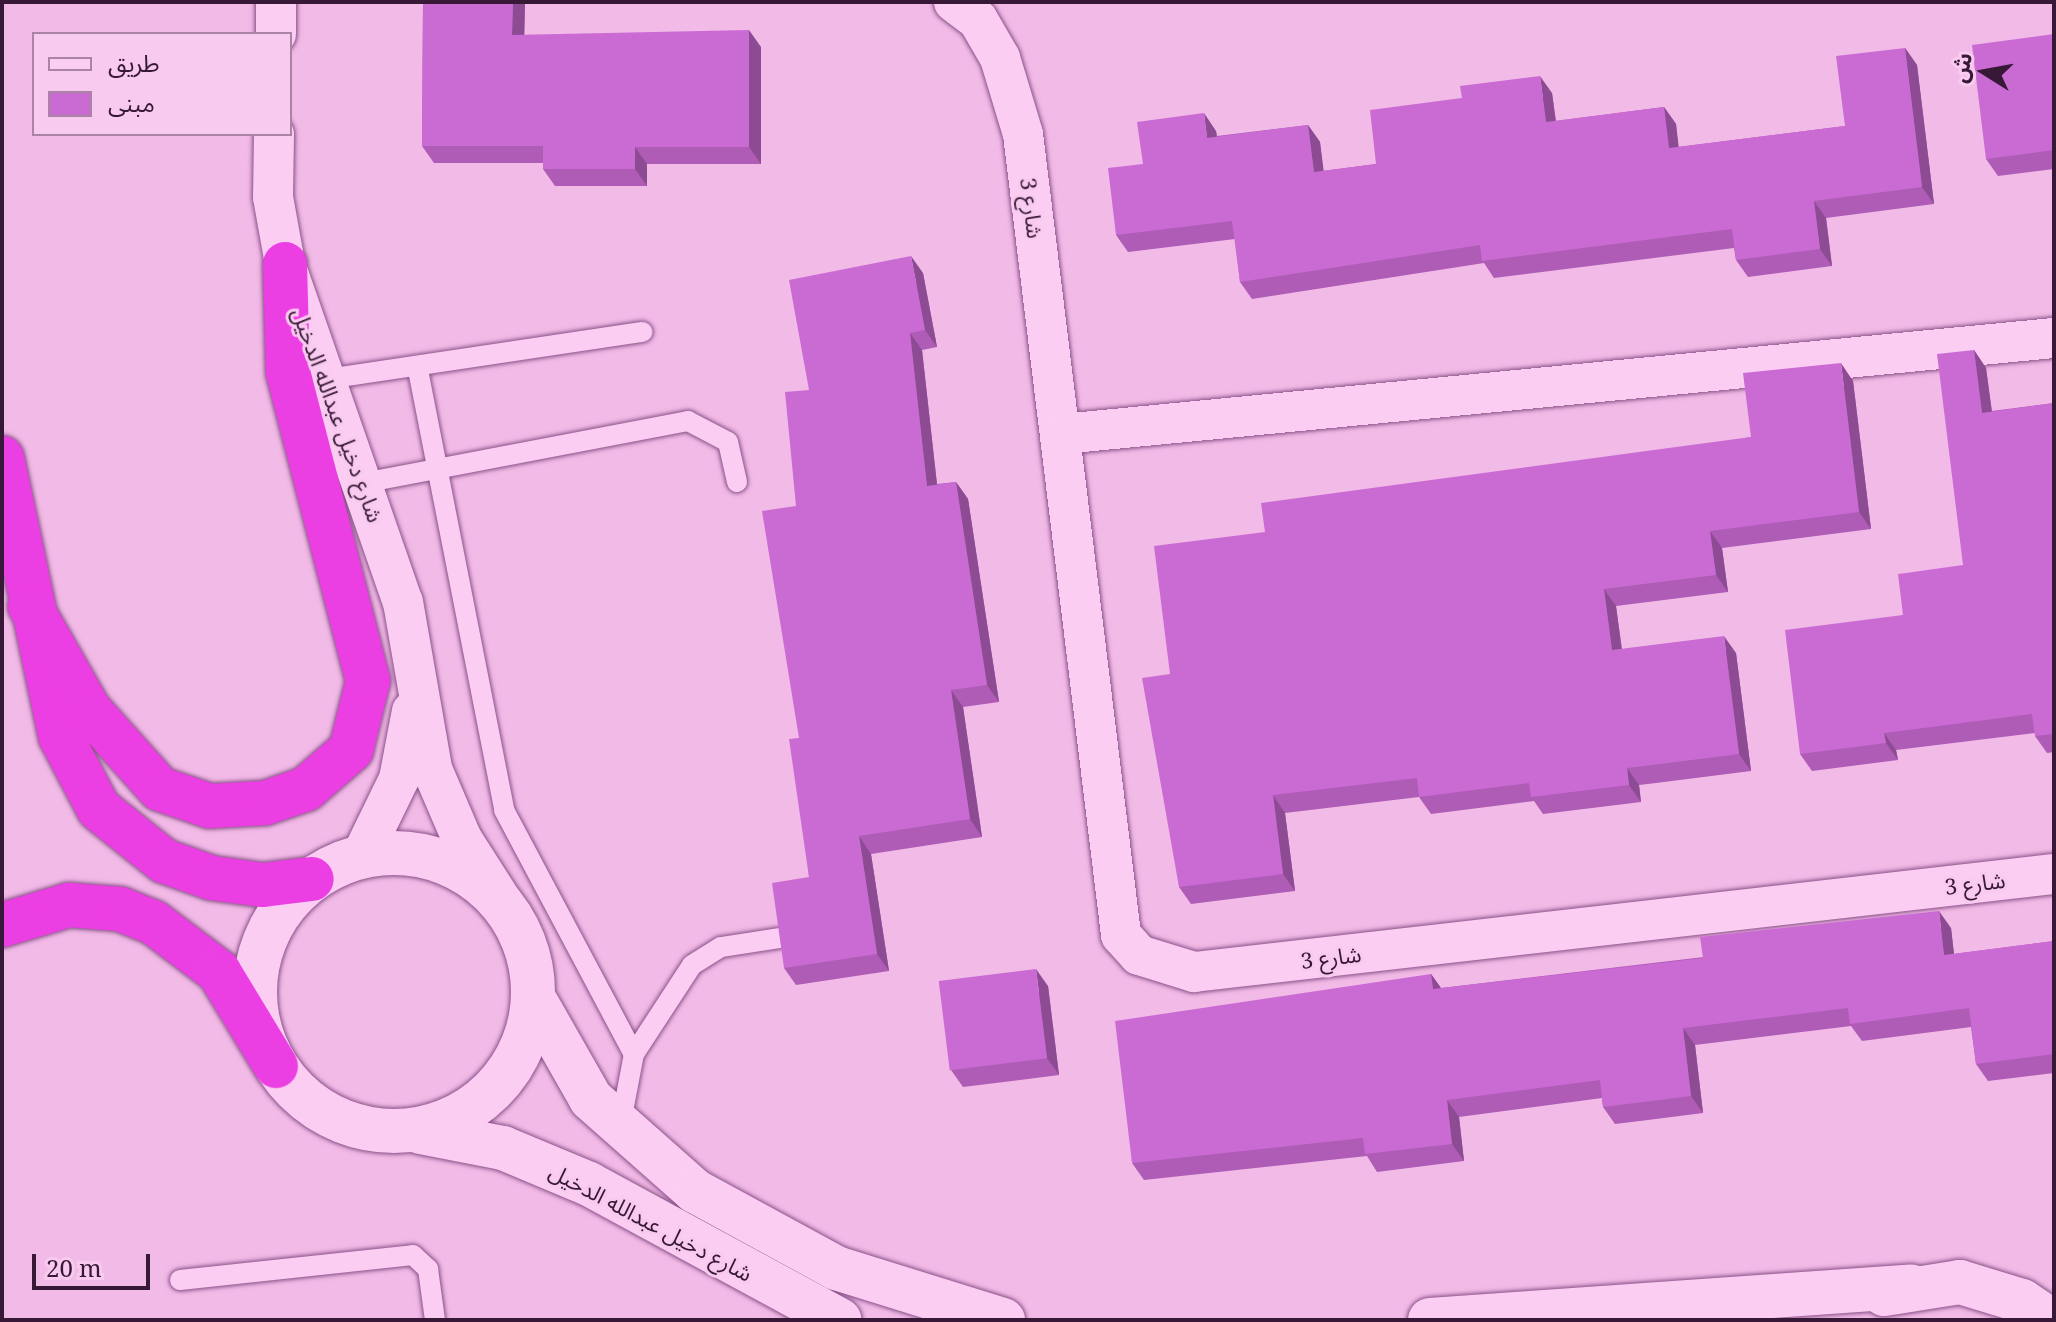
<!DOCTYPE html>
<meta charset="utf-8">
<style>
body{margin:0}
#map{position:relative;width:2056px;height:1322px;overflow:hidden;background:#f2bae7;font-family:"Noto Serif","Noto Sans Arabic",serif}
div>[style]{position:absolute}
.roads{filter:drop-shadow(0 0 2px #8a5289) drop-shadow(0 0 2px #8a5289)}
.service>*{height:20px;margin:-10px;padding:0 10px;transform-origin:10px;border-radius:10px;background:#fccdf3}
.minor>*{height:40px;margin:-20px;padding:0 20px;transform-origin:20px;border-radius:20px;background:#fccdf3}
.tertiary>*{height:44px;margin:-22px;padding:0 22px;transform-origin:22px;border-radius:22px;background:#fccdf3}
.tertiary>.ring{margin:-22px;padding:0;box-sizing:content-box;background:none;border:44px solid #fccdf3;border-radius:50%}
.motorway>*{height:44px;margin:-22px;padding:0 22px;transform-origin:22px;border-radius:22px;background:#ec3fe3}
.wall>*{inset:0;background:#ae5cb6}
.shaded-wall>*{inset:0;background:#8d4b94}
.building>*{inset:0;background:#ca6bd4;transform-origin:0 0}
span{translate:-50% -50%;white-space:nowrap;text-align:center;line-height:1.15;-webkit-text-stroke:6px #f9caef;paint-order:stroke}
.street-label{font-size:22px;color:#371937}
.frame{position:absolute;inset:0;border:4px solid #371937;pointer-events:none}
.legend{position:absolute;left:32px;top:32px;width:260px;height:104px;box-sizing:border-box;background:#f9caef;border:2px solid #ab83a5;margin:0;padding:10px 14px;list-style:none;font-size:24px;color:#371937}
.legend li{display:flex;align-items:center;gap:16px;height:40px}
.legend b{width:40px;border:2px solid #ab83a5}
.north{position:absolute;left:1944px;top:32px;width:80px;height:80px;-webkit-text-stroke:6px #f9caef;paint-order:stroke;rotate:281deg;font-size:22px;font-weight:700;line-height:32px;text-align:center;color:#371937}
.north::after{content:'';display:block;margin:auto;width:28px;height:36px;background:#371937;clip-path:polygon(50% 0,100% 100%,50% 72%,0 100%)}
.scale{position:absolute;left:32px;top:1254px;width:118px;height:36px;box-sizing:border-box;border:4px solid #371937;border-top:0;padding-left:10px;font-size:24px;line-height:28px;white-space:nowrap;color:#371937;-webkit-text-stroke:6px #f9caef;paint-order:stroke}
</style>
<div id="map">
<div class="roads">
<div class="service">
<div style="left:418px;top:370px;width:448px;rotate:78.9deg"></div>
<div style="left:504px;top:810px;width:276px;rotate:62deg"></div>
<div style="left:321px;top:380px;width:325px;rotate:-8.5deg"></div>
<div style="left:363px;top:483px;width:331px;rotate:-10.8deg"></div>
<div style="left:688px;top:421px;width:45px;rotate:27.7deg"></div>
<div style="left:728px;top:442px;width:41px;rotate:77.3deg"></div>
<div style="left:621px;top:1122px;width:69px;rotate:-79.2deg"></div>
<div style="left:634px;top:1054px;width:106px;rotate:-56.9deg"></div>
<div style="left:692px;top:965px;width:34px;rotate:-32deg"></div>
<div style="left:721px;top:947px;width:60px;rotate:-8.7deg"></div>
<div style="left:180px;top:1280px;width:234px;rotate:-6.1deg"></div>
<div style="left:413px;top:1255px;width:21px;rotate:43deg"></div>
<div style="left:428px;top:1269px;width:51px;rotate:82.2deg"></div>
</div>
<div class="minor">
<div style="left:276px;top:2px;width:32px;rotate:90deg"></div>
<div style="left:954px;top:2px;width:30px;rotate:37deg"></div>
<div style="left:978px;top:20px;width:44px;rotate:59.9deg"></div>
<div style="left:1000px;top:58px;width:79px;rotate:73.2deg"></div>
<div style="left:1023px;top:134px;width:807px;rotate:83.02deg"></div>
<div style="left:1121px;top:935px;width:27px;rotate:48deg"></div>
<div style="left:1139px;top:955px;width:58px;rotate:17.2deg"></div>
<div style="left:1194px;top:972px;width:866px;rotate:-6.5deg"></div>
<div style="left:274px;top:134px;width:63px;rotate:90.9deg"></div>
<div style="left:273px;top:197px;width:68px;rotate:79.8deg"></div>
<div style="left:285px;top:264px;width:358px;rotate:70.8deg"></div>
<div style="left:403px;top:602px;width:169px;rotate:80.1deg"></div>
<div style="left:432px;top:769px;width:76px;rotate:66.8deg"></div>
<div style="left:462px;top:839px;width:76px;rotate:57.4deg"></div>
<div style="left:1062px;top:434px;width:997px;rotate:-5.53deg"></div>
<div style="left:362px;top:855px;width:85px;rotate:-64deg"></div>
<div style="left:399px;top:779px;width:69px;rotate:-79.2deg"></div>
</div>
<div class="tertiary">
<div class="ring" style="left:255px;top:853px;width:234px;height:234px"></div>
<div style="left:533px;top:997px;width:117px;rotate:60.4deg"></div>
<div style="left:591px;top:1099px;width:139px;rotate:41.5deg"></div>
<div style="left:695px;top:1191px;width:161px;rotate:28.6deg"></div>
<div style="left:836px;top:1268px;width:175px;rotate:17.3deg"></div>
<div style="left:420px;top:1132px;width:85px;rotate:10.9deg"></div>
<div style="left:503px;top:1148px;width:93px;rotate:22.7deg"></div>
<div style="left:589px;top:1184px;width:285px;rotate:28.5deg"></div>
<div style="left:1884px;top:1294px;width:77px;rotate:-9deg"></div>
<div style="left:1960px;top:1282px;width:65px;rotate:17deg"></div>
<div style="left:2022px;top:1301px;width:34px;rotate:34deg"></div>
<div style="left:1430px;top:1320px;width:482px;rotate:-4deg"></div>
</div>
<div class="motorway">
<div style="left:2px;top:458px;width:285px;rotate:78.1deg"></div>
<div style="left:61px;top:737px;width:81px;rotate:62.2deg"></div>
<div style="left:99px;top:809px;width:83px;rotate:38.7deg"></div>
<div style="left:164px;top:861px;width:51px;rotate:19.5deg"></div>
<div style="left:212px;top:878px;width:51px;rotate:7.8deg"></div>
<div style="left:263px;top:885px;width:49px;rotate:-7deg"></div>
<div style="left:30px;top:606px;width:120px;rotate:60.4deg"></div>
<div style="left:89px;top:710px;width:106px;rotate:48.1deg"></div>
<div style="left:160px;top:789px;width:53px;rotate:18.8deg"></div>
<div style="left:210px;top:806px;width:55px;rotate:-3.1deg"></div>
<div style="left:265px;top:803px;width:43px;rotate:-18.9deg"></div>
<div style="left:306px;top:789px;width:60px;rotate:-40.9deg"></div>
<div style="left:351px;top:750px;width:71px;rotate:-76.2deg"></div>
<div style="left:368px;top:681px;width:319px;rotate:-104.5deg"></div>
<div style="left:288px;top:372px;width:108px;rotate:-91.6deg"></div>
<div style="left:2px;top:925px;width:70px;rotate:-16.6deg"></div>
<div style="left:69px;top:905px;width:51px;rotate:4.5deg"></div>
<div style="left:120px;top:909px;width:35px;rotate:22deg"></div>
<div style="left:153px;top:922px;width:83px;rotate:37.1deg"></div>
<div style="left:219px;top:972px;width:110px;rotate:58.8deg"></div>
</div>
</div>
<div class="wall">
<div style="clip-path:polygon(423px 2px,525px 2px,524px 35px,761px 47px,761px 164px,647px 164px,647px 186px,555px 186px,543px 169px,543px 163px,434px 163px,422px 146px)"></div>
<div style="clip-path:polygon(2054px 34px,2054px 169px,1998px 176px,1986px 159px)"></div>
<div style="clip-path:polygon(1905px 48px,1917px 65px,1934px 204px,1826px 218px,1832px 266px,1748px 277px,1736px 260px,1734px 248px,1494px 278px,1484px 263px,1252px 299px,1240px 282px,1235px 239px,1128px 252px,1116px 235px,1143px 164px,1216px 131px,1217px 136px,1308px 125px,1320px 142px,1323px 171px,1376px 164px,1552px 93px,1556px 121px,1664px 107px,1676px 124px,1678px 147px,1845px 126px)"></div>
<div style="clip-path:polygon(923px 273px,937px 347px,922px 350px,937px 484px,956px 482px,968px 499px,999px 702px,963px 707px,982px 837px,871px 854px,889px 971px,796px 985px,784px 968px,809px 877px,799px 738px,796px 506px)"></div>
<div style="clip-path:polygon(1974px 350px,1986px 368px,1992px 411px,2054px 403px,2054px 752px,2047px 753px,2035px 736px,2035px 733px,1896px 750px,1898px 760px,1812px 771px,1800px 754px,1903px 615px,1963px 565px)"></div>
<div style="clip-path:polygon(1853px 381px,1871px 529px,1722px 548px,1728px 592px,1616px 606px,1622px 649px,1736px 653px,1751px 771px,1639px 785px,1641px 802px,1543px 814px,1534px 801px,1431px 814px,1419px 797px,1285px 813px,1295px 891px,1191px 904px,1179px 887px,1170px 674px,1265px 532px,1751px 437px)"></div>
<div style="clip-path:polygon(1951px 928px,1954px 954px,2054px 941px,2054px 1073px,1988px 1081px,1976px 1064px,1971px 1027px,1862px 1041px,1851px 1026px,1695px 1045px,1703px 1113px,1615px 1124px,1603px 1107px,1602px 1098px,1459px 1117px,1464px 1161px,1377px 1172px,1367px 1156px,1144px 1180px,1132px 1163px,1431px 974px,1441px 988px)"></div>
<div style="clip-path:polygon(1048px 986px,1059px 1075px,963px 1087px,951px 1070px)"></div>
</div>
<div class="shaded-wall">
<div style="clip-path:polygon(513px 2px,525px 2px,524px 52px,512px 35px)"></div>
<div style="clip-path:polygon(749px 30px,761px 47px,761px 164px,749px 147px)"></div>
<div style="clip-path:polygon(1905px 48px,1917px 65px,1934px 204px,1922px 187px)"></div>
<div style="clip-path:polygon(1540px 76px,1552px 93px,1558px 139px,1546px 122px)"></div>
<div style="clip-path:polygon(1664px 107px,1676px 124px,1681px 166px,1669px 148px)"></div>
<div style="clip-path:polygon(1204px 113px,1216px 131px,1219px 155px,1207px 138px)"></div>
<div style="clip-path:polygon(1308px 125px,1320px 142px,1326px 189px,1314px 172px)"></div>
<div style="clip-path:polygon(635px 147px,647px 164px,647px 186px,635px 169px)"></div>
<div style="clip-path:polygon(1814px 201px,1826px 218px,1832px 266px,1820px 249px)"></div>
<div style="clip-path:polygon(911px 256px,923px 273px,937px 347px,925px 330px)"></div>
<div style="clip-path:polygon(910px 333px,922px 350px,939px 503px,927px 486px)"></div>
<div style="clip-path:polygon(1974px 350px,1986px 368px,1994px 430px,1982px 413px)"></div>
<div style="clip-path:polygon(1841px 363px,1853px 381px,1871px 529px,1859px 512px)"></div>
<div style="clip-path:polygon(956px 482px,968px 499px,999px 702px,987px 685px)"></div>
<div style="clip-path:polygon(1710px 531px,1722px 548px,1728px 592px,1716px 575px)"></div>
<div style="clip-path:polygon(1604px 589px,1616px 606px,1624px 668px,1612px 650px)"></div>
<div style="clip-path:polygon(1724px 636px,1736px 653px,1751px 771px,1739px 754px)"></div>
<div style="clip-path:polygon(951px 690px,963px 707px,982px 837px,970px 819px)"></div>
<div style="clip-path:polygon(1884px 733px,1896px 750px,1898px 760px,1886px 743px)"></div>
<div style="clip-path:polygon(1627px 768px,1639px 785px,1641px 802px,1629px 785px)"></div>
<div style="clip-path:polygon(1273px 795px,1285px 813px,1295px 891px,1283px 874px)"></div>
<div style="clip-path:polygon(859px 836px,871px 854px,889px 971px,877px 954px)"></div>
<div style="clip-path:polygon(1939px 911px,1951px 928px,1956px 972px,1944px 955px)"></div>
<div style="clip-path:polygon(1036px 969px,1048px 986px,1059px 1075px,1047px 1058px)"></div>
<div style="clip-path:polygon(1431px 974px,1443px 991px,1433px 989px)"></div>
<div style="clip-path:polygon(1683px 1028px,1695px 1045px,1703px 1113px,1691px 1096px)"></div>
<div style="clip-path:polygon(1447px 1100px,1459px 1117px,1464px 1161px,1452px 1144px)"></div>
</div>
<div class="building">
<div style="clip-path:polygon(423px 2px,513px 2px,512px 35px,749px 30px,749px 147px,635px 147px,635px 169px,543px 169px,543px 146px,422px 146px)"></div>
<div style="clip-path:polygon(2054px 34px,2054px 150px,1986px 159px,1972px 45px)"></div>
<div style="clip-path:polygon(1905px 48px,1922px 187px,1814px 201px,1820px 249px,1736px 260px,1732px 229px,1482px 261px,1480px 245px,1240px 282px,1232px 221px,1116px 235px,1108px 168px,1143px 164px,1137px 122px,1204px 113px,1207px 138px,1308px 125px,1314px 172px,1376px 164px,1370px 110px,1462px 98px,1460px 86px,1540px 76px,1546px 122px,1664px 107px,1669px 148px,1845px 126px,1836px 56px)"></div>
<div style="clip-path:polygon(911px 256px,925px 330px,910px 333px,927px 486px,956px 482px,987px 685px,951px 690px,970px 819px,859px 836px,877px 954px,784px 968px,772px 883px,809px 877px,789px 739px,799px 738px,762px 511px,796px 506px,785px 392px,809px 390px,789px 280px)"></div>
<div style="clip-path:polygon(1974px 350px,1982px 413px,2054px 403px,2054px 734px,2035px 736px,2032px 714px,1884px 733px,1886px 743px,1800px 754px,1785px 630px,1903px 615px,1898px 574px,1963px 565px,1937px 354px)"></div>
<div style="clip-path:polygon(1841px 363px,1859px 512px,1710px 531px,1716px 575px,1604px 589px,1612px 650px,1724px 636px,1739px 754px,1627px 768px,1629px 785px,1531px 797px,1529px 783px,1419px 797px,1417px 778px,1273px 795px,1283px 874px,1179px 887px,1142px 678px,1170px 674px,1154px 546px,1265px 532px,1261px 503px,1751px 437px,1743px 373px)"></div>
<div style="clip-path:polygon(1939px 911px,1944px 955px,2054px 941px,2054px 1054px,1976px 1064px,1969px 1008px,1850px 1024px,1848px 1008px,1683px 1028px,1691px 1096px,1603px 1107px,1600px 1080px,1447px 1100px,1452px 1144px,1365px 1154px,1363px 1138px,1132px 1163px,1115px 1021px,1431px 974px,1433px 989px,1703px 958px,1700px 937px)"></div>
<div style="left:1036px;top:969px;width:90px;height:98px;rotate:83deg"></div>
</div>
<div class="street-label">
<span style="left:1032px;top:208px;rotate:83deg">شارع 3</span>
<span style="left:338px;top:415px;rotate:70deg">شارع دخيل عبدالله الدخيل</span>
<span style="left:1975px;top:883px;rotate:-7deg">شارع 3</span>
<span style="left:1331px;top:957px;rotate:-7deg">شارع 3</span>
<span style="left:651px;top:1222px;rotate:28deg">شارع دخيل عبدالله الدخيل</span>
</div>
<div class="frame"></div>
<ul class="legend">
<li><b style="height:10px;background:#fccdf3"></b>طريق</li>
<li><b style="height:22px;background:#ca6bd4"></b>مبنى</li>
</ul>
<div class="north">ش</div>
<div class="scale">20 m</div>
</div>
